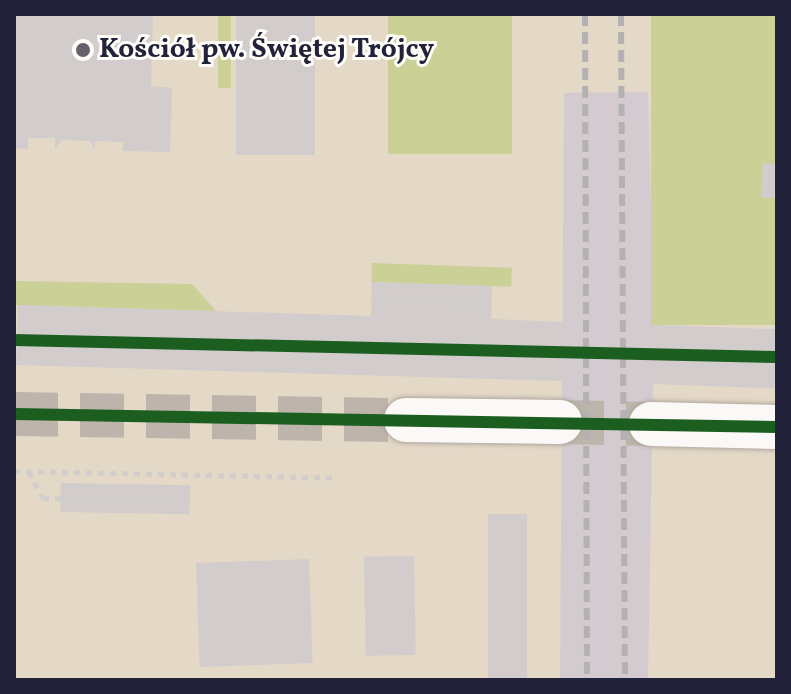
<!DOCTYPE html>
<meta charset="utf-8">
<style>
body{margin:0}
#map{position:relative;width:791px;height:694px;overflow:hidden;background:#e4d8c7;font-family:Vollkorn,serif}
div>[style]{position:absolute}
.industrial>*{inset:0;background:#d4cbd1}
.green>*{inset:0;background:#cbd096;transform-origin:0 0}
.building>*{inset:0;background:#d2cccc;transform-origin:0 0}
.minor-tunnel>*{height:44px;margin-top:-22px;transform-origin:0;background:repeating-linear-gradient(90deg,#bdb4ab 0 44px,transparent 0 66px)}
.path>*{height:5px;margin-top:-2.5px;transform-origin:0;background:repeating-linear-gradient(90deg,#d1cecb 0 6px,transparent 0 12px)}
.roads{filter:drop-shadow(0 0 2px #b0a89f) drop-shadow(0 0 2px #b0a89f)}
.minor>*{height:44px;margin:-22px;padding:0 22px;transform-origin:22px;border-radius:22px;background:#fbf9f7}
.rail>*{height:6px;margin-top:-3px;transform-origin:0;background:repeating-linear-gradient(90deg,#b3b1b2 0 12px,transparent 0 18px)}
.cycleway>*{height:12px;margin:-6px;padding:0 6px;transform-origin:6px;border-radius:6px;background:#1b5e20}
.dots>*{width:22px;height:22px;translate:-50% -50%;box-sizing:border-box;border:4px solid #fdfcf7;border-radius:50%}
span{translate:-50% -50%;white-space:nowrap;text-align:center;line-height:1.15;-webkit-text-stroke:6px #fdfcf7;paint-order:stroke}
.poi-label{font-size:28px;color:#22223b;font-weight:700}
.left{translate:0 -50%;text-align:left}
.frame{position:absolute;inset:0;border:16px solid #22223b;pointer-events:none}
</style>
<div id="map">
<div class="industrial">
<div style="clip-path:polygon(648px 92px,654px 325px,648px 680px,560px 680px,564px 93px)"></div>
</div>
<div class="green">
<div style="left:218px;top:14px;width:13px;height:74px"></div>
<div style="left:388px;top:14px;width:124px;height:140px"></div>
<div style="left:651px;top:14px;width:126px;height:311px"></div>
<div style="left:372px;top:263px;width:140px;height:19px;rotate:2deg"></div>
<div style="clip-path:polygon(14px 281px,192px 284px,216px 311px,14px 305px)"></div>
</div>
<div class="building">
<div style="clip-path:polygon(14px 14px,153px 14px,151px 86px,172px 88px,170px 152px,123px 151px,123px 142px,95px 141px,95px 150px,90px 141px,61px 140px,55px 149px,55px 138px,28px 138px,28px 149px,14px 148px)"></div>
<div style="left:236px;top:14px;width:79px;height:141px"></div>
<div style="clip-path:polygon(763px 163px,777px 164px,777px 198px,761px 198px)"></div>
<div style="clip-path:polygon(372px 282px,492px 286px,491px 319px,564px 322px,562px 381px,16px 365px,18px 305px,371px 316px)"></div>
<div style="left:654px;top:325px;width:123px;height:59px;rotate:2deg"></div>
<div style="left:61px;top:483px;width:129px;height:29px;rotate:1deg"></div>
<div style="left:488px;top:514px;width:39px;height:166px"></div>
<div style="left:414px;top:556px;width:99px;height:50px;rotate:89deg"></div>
<div style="left:309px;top:559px;width:104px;height:113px;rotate:88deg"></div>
</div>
<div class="minor-tunnel">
<div style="left:14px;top:414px;width:392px;rotate:0.9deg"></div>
<div style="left:560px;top:422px;width:91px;rotate:1.3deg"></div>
</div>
<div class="path">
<div style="left:371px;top:299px;width:104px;rotate:1.7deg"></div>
<div style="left:14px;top:471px;width:321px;rotate:1.2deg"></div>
<div style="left:29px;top:472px;width:30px;rotate:62deg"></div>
<div style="left:43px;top:498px;width:147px;rotate:1.2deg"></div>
</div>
<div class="roads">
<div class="minor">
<div style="left:406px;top:420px;width:154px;rotate:0.7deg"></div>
<div style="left:651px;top:424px;width:126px;rotate:1.4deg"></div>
</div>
</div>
<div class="rail">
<div style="left:585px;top:14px;width:666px;rotate:89.83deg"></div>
<div style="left:621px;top:14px;width:666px;rotate:89.66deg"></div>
</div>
<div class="cycleway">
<div style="left:14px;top:340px;width:763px;rotate:1.28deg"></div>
<div style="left:14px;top:414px;width:763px;rotate:0.98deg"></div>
</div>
<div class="dots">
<div style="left:83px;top:50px;background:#66626c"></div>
</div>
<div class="poi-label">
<span class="left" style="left:99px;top:50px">Kościół pw. Świętej Trójcy</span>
</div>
<div class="frame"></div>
</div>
